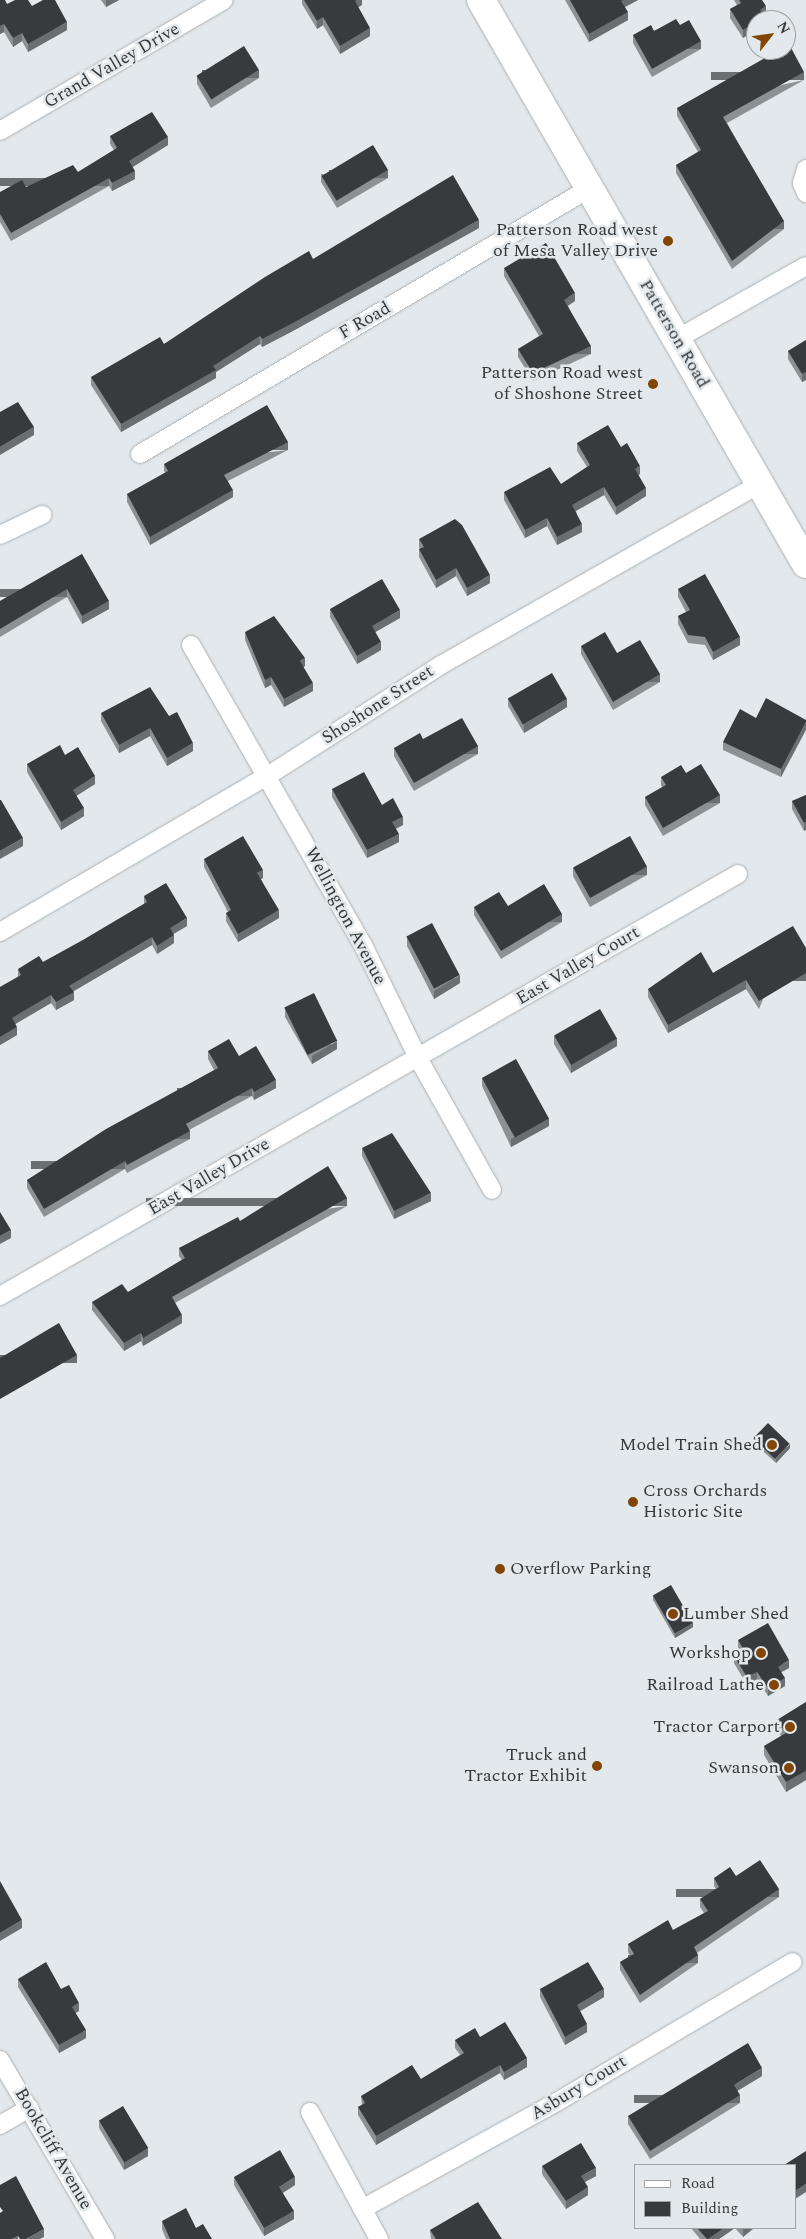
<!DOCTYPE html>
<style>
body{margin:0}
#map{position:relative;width:806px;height:2239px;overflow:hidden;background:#e2e8eb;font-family:Spectral,serif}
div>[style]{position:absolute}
.roads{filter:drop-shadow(0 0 1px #abb0b4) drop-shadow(0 0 1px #abb0b4)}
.street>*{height:18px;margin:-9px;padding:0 9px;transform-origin:9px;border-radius:9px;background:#fff}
.primary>*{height:28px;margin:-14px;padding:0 14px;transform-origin:14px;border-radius:14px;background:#fff}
.wall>*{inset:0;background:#8c9294}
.shaded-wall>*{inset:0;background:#6a6f72;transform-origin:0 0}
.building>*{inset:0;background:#373b3e;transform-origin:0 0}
.dots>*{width:14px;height:14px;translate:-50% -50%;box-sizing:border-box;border:2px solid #e2e8eb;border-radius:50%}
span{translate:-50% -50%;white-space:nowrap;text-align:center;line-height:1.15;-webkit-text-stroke:5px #e2e8eb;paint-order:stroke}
.street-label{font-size:18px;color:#363839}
.poi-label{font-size:18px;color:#363839}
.right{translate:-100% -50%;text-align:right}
.left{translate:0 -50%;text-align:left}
.legend{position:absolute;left:634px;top:2164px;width:162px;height:65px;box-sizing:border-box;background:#e2e8eb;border:1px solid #9da2a4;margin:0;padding:6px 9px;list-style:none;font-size:15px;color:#363839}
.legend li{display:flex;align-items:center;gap:10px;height:25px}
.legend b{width:25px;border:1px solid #9da2a4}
.north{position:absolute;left:746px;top:10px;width:50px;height:50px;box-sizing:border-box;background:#e2e8eb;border:1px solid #9da2a4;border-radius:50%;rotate:60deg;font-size:14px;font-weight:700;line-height:20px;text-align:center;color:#363839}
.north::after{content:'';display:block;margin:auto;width:18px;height:22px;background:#834505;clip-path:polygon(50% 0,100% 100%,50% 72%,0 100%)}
</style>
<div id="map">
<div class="roads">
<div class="street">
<div style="left:0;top:131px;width:259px;rotate:-30.3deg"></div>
<div style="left:806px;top:169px;width:15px;rotate:106deg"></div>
<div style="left:802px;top:183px;width:11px;rotate:68deg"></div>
<div style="left:677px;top:339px;width:148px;rotate:-29.5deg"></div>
<div style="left:140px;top:454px;width:523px;rotate:-30.59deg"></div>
<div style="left:0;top:535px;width:47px;rotate:-25.5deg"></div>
<div style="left:191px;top:645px;width:346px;rotate:60.2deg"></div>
<div style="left:363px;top:945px;width:126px;rotate:64deg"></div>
<div style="left:418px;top:1058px;width:151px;rotate:60.7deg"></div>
<div style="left:0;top:932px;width:311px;rotate:-30.3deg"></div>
<div style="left:269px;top:775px;width:204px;rotate:-32.6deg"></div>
<div style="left:441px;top:665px;width:367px;rotate:-29.6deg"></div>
<div style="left:0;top:1296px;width:850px;rotate:-29.76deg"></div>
<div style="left:0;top:2060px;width:208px;rotate:59.6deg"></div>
<div style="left:310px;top:2112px;width:145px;rotate:61.5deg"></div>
<div style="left:0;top:2125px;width:34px;rotate:-30deg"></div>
<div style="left:362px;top:2209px;width:222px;rotate:-28.8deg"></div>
<div style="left:557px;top:2102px;width:274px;rotate:-30.7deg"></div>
</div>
<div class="primary">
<div style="left:481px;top:0;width:651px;rotate:60.05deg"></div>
</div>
</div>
<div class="wall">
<div style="clip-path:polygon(0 0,7px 4px,32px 6px,67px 30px,28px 52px,22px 41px,13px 47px,4px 32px,0 34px)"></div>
<div style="clip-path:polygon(101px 0,119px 0,106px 7px)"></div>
<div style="clip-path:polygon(302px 0,362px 0,362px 5px,358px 7px,370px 36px,340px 54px,323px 25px,317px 29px,302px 4px)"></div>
<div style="clip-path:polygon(565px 0,638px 0,625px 7px,628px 20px,589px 42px)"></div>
<div style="clip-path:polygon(734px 0,762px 0,766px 14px,764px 15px,765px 20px,743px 38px,730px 18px,730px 9px,737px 5px)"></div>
<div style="clip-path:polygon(680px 25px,701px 49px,652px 77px,633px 43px,633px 35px)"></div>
<div style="clip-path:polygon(197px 76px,259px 78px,211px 108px,197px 84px)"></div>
<div style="clip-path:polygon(804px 80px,727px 123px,784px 229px,732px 269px,676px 173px,676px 165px,698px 152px,677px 116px,677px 108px)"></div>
<div style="clip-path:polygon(110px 136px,168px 145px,133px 167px,135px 179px,112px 191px,109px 186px,11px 241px,0 222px,0 192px,26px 187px,78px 172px,114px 150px,110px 144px)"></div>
<div style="clip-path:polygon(321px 174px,388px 178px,337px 208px,321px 182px)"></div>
<div style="clip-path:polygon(479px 228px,291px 332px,262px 347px,260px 344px,216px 372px,216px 378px,121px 432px,91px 385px,91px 377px,164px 344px,313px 259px)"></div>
<div style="clip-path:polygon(504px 268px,575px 301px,568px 306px,591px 354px,533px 381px,518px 357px,518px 349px,539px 336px,504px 276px)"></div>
<div style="clip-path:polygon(806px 340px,806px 380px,802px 382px,788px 359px,788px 351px)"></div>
<div style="clip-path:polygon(577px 443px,621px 447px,640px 474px,638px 475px,646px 496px,616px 515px,604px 495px,576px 511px,582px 532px,557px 545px,547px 526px,525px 538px,504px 500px,504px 492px,561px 484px,587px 467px,577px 451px)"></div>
<div style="clip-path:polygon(288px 450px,228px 481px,233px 497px,150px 545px,127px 502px,127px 494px,165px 473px,164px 471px,164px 464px)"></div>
<div style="clip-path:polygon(419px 539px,490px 583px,467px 596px,456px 576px,436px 588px,419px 557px,419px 549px,420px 549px,419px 547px)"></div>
<div style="clip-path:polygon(82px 554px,109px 609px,82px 624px,67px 597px,0 637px,0 601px)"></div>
<div style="clip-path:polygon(678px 589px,740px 645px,713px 660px,705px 645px,688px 643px,678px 624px,678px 616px,686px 612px,678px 597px)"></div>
<div style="clip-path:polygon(330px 609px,400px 618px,375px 632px,381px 650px,357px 664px,330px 617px)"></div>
<div style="clip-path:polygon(245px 632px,305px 666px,303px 667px,313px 691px,284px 707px,271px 685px,265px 688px,245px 640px)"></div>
<div style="clip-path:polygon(581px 646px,617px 653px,660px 682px,613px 710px,581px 654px)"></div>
<div style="clip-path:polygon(508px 698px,567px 707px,524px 733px,508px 706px)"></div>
<div style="clip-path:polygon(101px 713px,169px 716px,193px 751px,167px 766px,150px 736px,119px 753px,101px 721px)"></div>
<div style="clip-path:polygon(756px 718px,806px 720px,781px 777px,723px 750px,723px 742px)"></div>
<div style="clip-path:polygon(394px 748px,478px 754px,414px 791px,394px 756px)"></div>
<div style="clip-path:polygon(65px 755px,95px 784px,76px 796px,84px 816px,61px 830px,27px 772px,27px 764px)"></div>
<div style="clip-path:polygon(686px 773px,720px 803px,663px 836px,645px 805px,645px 797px,662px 787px,661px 785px,661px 777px)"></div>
<div style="clip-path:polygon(332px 789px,382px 805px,403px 825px,396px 829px,399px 842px,367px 858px,332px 797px)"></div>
<div style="clip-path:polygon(806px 795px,804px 831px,792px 809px,792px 801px)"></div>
<div style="clip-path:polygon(204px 859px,263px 878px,261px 879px,279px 918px,238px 942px,226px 921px,226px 913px,228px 912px,204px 867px)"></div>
<div style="clip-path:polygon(573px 868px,647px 875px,590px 907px,573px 876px)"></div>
<div style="clip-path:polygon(144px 896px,187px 926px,173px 934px,174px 943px,157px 954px,152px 945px,125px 961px,73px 991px,74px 1000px,56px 1010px,51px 1003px,15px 1024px,17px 1035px,0 1045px,0 987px,18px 977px,18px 969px,43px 962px,83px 940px,144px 904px)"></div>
<div style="clip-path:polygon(474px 907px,562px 922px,501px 959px,474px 915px)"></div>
<div style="clip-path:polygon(793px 926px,759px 1009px,746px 989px,668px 1033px,648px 997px,648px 989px,713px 973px)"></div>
<div style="clip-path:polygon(407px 938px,460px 983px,434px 999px,407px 946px)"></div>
<div style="clip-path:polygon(285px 1009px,337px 1049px,312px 1064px,285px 1017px)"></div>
<div style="clip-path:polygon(554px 1036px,617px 1046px,571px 1073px,554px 1044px)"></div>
<div style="clip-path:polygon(208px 1051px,239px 1056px,276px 1088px,254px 1100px,252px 1096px,189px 1130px,190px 1139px,127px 1173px,125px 1169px,44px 1217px,27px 1188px,27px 1180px,214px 1070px,208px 1059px)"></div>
<div style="clip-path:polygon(482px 1078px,549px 1126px,511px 1147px,482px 1086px)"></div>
<div style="clip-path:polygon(362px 1148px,431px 1201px,394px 1219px,362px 1156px)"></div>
<div style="clip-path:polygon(347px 1206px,175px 1303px,182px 1323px,143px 1346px,141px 1341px,124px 1351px,92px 1310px,92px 1302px,128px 1292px,182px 1260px,179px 1256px,179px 1248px,240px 1221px)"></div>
<div style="clip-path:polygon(754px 1438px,790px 1448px,776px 1463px,754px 1443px)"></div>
<div style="clip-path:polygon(653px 1596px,693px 1627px,675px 1638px,653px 1600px)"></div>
<div style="clip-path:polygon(738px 1640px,789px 1668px,781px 1672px,785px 1686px,768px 1696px,757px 1679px,747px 1685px,734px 1663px,734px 1656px,741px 1652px,738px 1648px)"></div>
<div style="clip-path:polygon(806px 1702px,806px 1780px,786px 1792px,764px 1755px,764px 1746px,781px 1736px,777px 1730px,777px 1720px)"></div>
<div style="clip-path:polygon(736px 1876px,779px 1897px,697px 1953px,698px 1963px,640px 2003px,620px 1970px,620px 1962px,630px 1956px,628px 1952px,628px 1944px,673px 1930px,704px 1913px,700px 1907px,700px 1899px,716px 1889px,714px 1886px,714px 1878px)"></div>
<div style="clip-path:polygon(18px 1979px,61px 1989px,79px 2011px,75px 2013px,86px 2038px,59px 2053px,18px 1987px)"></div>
<div style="clip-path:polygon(540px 1989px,604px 1997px,580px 2011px,587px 2032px,565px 2045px,540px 1997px)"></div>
<div style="clip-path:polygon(480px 2037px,527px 2067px,504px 2080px,500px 2073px,376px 2145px,358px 2115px,358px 2107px,362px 2105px,361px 2096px,421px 2079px,460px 2055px,455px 2048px,455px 2040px)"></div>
<div style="clip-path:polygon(762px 2076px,737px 2091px,740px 2103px,650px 2159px,628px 2124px,628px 2116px)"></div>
<div style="clip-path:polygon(99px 2120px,148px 2156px,124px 2170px,99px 2128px)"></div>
<div style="clip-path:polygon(542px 2166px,596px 2176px,585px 2182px,588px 2195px,566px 2209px,542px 2174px)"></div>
<div style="clip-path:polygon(234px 2177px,295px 2185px,283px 2193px,294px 2219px,264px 2236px,234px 2185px)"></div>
<div style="clip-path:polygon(162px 2221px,196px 2228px,212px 2239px,166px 2239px,162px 2229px)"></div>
<div style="clip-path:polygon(691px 2228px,754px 2228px,743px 2237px,735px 2228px,719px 2239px,700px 2239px)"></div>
<div style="clip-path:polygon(430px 2230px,502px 2239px,431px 2239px)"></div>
</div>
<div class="shaded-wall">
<div style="clip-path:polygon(106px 0,119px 0,106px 7px)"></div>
<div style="clip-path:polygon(357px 0,362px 0,362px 5px,355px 9px,355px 1px)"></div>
<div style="clip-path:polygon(624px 0,638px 0,621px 9px,621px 1px)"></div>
<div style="clip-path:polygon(766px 6px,766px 14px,760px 18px,760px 10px)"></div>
<div style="clip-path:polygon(628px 12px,628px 20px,589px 42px,589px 34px)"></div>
<div style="clip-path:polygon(323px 17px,323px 25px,317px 29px,317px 21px)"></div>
<div style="clip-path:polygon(67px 22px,67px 30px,28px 52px,28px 44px)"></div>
<div style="clip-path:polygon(756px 22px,756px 30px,743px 38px,743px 30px)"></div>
<div style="clip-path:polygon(4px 24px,4px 32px,0 34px,0 26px)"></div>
<div style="clip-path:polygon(370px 28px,370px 36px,340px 54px,340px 46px)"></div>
<div style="clip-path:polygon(22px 33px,22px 41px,13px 47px,13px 38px)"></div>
<div style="left:701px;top:41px;width:8px;height:56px;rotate:90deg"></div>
<div style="left:259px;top:70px;width:8px;height:57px;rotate:90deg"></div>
<div style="left:804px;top:72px;width:8px;height:93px;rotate:90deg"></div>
<div style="clip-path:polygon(168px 137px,168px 145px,129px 169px,129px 161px)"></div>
<div style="left:388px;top:170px;width:8px;height:59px;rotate:90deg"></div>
<div style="clip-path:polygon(135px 171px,135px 179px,112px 191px,112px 183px)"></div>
<div style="left:109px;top:178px;width:8px;height:112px;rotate:90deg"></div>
<div style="clip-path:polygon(479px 220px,479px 228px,291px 332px,262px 347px,262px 339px)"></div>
<div style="left:784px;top:221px;width:8px;height:66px;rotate:90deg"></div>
<div style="clip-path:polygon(575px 293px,575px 301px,564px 308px,564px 300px)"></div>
<div style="clip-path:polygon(260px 336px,260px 344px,216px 372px,216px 378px,121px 432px,121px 424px)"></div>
<div style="left:591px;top:346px;width:8px;height:64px;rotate:90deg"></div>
<div style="clip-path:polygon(806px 372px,806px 380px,802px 382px,802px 374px)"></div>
<div style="clip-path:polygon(34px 427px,34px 435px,0 455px,0 447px)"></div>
<div style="left:288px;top:442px;width:8px;height:72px;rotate:90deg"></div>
<div style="clip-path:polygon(640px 466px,640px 474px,635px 477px,635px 469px)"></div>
<div style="clip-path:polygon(604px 487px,604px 495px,572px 513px,572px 505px)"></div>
<div style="clip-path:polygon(646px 488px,646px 496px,616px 515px,616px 507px)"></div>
<div style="clip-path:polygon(233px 490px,233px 497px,150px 545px,150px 537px)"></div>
<div style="clip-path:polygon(547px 518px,547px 526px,525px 538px,525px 530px)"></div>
<div style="clip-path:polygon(582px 524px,582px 532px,557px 545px,557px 537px)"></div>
<div style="clip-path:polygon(456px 568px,456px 576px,436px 588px,436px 580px)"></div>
<div style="clip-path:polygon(490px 575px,490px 583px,467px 596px,467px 588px)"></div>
<div style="left:67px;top:589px;width:8px;height:78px;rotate:90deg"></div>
<div style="clip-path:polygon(109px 601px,109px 609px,82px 624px,82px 616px)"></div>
<div style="clip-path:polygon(400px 610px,400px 618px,372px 634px,372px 626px)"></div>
<div style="clip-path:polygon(740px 637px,740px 645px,713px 660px,713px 652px)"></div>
<div style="clip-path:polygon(381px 642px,381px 650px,357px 664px,357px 656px)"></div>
<div style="clip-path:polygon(305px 658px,305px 666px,300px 669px,300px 661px)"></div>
<div style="left:660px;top:674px;width:8px;height:55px;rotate:90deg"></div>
<div style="clip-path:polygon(271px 677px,271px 685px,265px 688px,265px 680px)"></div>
<div style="clip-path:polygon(313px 683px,313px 691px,284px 707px,284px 699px)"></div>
<div style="clip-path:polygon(567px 699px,567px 707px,524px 733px,524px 724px)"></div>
<div style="clip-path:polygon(806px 722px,806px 730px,781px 777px,781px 769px)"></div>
<div style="clip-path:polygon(150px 728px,150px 736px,119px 753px,119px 745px)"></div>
<div style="clip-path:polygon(193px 743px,193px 751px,167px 766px,167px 758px)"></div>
<div style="left:478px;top:746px;width:8px;height:74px;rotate:90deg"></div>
<div style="clip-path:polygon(95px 776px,95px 784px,73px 798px,73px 790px)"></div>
<div style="left:720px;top:795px;width:8px;height:66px;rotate:90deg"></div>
<div style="clip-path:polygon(84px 808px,84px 816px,61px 830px,61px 822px)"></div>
<div style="clip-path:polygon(403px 817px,403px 825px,392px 830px,392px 822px)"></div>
<div style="clip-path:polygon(806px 822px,806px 830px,804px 831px,804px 823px)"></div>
<div style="clip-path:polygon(399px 834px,399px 842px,367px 858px,367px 850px)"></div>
<div style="clip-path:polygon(23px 838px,23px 846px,0 859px,0 851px)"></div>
<div style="left:647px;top:867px;width:8px;height:65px;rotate:90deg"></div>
<div style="clip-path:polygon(263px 870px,263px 878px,257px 881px,257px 873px)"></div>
<div style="clip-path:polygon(279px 910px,279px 918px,238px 942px,238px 934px)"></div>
<div style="left:562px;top:914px;width:8px;height:71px;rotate:90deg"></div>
<div style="clip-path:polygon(187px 918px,187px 926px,170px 936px,170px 928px)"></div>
<div style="clip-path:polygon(174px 935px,174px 943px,157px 954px,157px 946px)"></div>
<div style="clip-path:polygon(152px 937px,152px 945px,125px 961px,69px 994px,69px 986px,125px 953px)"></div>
<div style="left:806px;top:973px;width:8px;height:55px;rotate:90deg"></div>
<div style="clip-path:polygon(460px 975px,460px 983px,434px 999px,434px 991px)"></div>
<div style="clip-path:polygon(746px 980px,746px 989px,668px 1033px,668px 1025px)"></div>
<div style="clip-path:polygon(74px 992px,74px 1000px,56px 1010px,56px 1002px)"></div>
<div style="clip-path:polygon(51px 995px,51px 1003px,12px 1026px,12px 1018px)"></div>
<div style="clip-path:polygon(17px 1027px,17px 1035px,0 1045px,0 1037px)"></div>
<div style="clip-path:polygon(617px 1038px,617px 1046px,571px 1073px,571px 1065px)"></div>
<div style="clip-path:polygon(337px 1041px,337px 1049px,312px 1064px,312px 1056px)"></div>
<div style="clip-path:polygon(276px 1080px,276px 1088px,254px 1100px,254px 1092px)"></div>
<div style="left:252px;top:1088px;width:8px;height:75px;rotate:90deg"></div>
<div style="clip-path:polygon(549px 1118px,549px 1126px,511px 1147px,511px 1139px)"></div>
<div style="left:190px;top:1131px;width:8px;height:72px;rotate:90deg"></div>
<div style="left:125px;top:1161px;width:8px;height:94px;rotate:90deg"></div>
<div style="clip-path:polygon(431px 1193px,431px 1201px,394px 1219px,394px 1211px)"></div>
<div style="left:347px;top:1198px;width:8px;height:201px;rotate:90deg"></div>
<div style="clip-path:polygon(11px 1230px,11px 1238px,0 1244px,0 1236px)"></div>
<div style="clip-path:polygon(182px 1315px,182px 1323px,143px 1346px,143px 1338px)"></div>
<div style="clip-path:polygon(141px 1333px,141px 1341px,124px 1351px,124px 1343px)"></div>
<div style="left:77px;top:1355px;width:8px;height:89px;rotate:90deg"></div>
<div style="clip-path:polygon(790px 1444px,790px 1448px,776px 1463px,776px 1459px)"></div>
<div style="clip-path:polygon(693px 1623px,693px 1627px,675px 1638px,675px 1634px)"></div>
<div style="clip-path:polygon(789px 1660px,789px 1668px,778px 1674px,778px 1667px)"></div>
<div style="clip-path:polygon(757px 1672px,757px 1679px,747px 1685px,747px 1677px)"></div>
<div style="clip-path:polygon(785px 1678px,785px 1686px,768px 1696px,768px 1688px)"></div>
<div style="clip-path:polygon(806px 1771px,806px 1780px,786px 1792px,786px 1782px)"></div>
<div style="left:779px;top:1889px;width:8px;height:103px;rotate:90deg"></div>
<div style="clip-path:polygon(22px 1920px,22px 1928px,0 1941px,0 1933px)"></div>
<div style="left:698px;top:1955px;width:8px;height:70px;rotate:90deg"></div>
<div style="clip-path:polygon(604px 1989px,604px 1997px,577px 2013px,577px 2005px)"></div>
<div style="clip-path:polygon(79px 2003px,79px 2011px,72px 2015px,72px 2007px)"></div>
<div style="clip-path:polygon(587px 2024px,587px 2032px,565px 2045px,565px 2037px)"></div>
<div style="clip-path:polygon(86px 2030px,86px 2038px,59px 2053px,59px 2045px)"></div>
<div style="clip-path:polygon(527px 2058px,527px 2067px,504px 2080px,504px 2072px)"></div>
<div style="clip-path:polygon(500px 2065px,500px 2073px,376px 2145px,376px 2136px)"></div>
<div style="clip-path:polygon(762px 2068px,762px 2076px,734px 2093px,734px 2085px)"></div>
<div style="left:740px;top:2095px;width:8px;height:106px;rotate:90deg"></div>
<div style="clip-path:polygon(148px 2148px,148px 2156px,124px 2170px,124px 2162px)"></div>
<div style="clip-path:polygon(596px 2168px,596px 2176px,581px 2184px,581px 2176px)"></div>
<div style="clip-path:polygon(295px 2177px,295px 2185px,279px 2195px,279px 2187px)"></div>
<div style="clip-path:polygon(806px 2184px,806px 2192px,795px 2199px,795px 2191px)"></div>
<div style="clip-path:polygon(588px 2187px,588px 2195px,566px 2209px,566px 2201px)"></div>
<div style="clip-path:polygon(294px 2211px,294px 2219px,264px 2236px,264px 2228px)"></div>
<div style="clip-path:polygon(724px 2228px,735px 2228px,719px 2239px,708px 2239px)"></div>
<div style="clip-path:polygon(744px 2228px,754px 2228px,743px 2237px,743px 2229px)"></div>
<div style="clip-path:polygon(44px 2229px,44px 2237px,40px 2239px,26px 2239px)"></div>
<div style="clip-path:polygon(18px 2236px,18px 2239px,12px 2239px)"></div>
</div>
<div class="building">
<div style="clip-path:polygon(0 0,5px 0,7px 4px,15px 0,28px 0,32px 6px,43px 0,55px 0,67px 22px,28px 44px,22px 33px,13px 38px,4px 24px,0 26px)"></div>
<div style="clip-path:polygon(304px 0,357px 0,355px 1px,370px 28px,340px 46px,323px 17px,317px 21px)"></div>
<div style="clip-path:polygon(570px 0,624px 0,621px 1px,628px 12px,589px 34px)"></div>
<div style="clip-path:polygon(739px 0,762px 0,766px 6px,760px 10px,765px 17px,759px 20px,756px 20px,756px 22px,743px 30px,730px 9px,741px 3px)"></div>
<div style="clip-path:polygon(676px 19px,680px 25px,689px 20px,701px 41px,652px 69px,633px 35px,651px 25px,654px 31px)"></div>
<div style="clip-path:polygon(789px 44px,804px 72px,723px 117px,784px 221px,732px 261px,676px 165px,701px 150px,677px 108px,779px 50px,786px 50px,786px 46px)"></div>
<div style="left:244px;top:46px;width:28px;height:56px;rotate:58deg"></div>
<div style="clip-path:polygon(152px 112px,168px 137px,129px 161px,135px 171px,112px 183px,109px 178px,11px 233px,0 214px,0 192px,22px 180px,26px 187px,73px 165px,78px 172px,117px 148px,110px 136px)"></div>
<div style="left:373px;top:145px;width:29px;height:60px;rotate:59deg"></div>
<div style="clip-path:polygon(453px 175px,479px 220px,291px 324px,262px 339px,260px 336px,213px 366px,216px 370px,121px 424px,91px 377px,160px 337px,164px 344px,265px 277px,309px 251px,313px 259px)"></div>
<div style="clip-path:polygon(546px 243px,575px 293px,564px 300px,591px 346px,533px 373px,518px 349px,543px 334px,504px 268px)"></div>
<div style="clip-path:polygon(806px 340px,806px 372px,802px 374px,788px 351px)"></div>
<div style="clip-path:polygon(18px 402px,34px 427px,0 447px,0 412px)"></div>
<div style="clip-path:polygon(267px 405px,288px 442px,224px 475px,233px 490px,150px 537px,127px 494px,168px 471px,164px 464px)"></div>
<div style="clip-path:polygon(608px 425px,621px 447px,627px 443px,640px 466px,635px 469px,646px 488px,616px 507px,604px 487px,572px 505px,582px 524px,557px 537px,547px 518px,525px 530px,504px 492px,550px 467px,561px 484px,590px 465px,577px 443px)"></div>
<div style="clip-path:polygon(455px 519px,462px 525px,490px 575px,467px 588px,456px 568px,436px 580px,419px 549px,424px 547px,419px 539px)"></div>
<div style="clip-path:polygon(82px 554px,109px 601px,82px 616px,67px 589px,0 629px,0 601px)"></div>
<div style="clip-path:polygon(705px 574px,740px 637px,713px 652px,705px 637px,688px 635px,678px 616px,690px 610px,678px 589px)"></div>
<div style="clip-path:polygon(382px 579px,400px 610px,372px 626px,381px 642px,357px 656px,330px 609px)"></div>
<div style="clip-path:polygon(274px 616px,305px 658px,300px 661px,313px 683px,284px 699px,271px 677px,265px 680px,245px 632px)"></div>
<div style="clip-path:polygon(605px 632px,617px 653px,640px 640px,660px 674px,613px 702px,581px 646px)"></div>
<div style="left:552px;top:673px;width:30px;height:51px;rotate:60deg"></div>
<div style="clip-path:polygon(150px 687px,169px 716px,177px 712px,193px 743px,167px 758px,150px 728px,119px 745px,101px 713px)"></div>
<div style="clip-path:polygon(766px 698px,806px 720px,806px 722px,781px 769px,723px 742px,740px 709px,756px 718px)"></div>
<div style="clip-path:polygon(462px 718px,478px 746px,414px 783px,394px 748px,420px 733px,423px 739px)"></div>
<div style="clip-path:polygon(60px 745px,65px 755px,78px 747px,95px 776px,73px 790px,84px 808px,61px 822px,27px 764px)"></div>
<div style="clip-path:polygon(701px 764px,720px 795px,663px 828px,645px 797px,666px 785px,661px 777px,681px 765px,686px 773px)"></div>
<div style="clip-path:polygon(364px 772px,382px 805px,393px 798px,403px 817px,392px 822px,399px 834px,367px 850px,332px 789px)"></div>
<div style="clip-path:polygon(806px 795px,806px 822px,804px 823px,792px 801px)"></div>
<div style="clip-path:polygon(0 800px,1px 800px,23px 838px,0 851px)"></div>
<div style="clip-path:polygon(243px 836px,263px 870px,257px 873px,279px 910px,238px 934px,226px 913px,231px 910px,204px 859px)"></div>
<div style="left:630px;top:836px;width:35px;height:65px;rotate:61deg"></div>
<div style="clip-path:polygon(166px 883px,187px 918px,170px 928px,174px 935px,157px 946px,152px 937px,125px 953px,69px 986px,74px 992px,56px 1002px,51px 995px,12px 1018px,17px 1027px,0 1037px,0 987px,21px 975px,18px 969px,39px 956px,43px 962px,83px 940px,147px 902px,144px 896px)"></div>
<div style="clip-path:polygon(544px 884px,562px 914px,501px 951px,474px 907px,499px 892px,508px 906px)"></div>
<div style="left:432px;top:923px;width:59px;height:29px;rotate:62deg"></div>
<div style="clip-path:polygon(793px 926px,806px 948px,806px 973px,759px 1001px,746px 980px,668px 1025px,648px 989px,701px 952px,713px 973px)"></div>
<div style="left:314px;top:993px;width:53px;height:33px;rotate:64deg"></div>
<div style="left:600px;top:1009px;width:34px;height:53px;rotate:60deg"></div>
<div style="clip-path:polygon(229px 1039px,239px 1056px,256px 1046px,276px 1080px,254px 1092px,252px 1088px,186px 1124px,190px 1131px,127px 1165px,125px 1161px,44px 1209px,27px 1180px,106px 1129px,218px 1068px,208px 1051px)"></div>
<div style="left:516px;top:1059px;width:68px;height:39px;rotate:61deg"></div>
<div style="clip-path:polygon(392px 1133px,431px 1193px,394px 1211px,362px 1148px)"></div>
<div style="clip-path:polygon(328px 1166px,347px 1198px,172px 1297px,182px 1315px,143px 1338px,141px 1333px,124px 1343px,92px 1302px,122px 1284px,128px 1292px,185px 1258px,179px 1248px,238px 1217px,240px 1221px)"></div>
<div style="clip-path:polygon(0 1212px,11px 1230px,0 1236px)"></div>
<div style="clip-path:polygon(59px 1323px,77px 1355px,0 1399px,0 1358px)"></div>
<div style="left:768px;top:1423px;width:30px;height:21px;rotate:44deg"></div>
<div style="left:671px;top:1585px;width:44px;height:21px;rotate:60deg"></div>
<div style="clip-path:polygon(768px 1623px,789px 1660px,778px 1667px,785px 1678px,768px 1688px,757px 1672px,747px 1677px,734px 1656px,744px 1650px,738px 1640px)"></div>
<div style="clip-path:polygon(806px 1702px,806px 1771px,786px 1782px,764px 1746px,786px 1733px,777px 1720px)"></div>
<div style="clip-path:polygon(760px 1860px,779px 1889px,694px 1947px,698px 1955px,640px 1995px,620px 1962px,634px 1954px,628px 1944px,668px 1920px,673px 1930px,708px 1911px,700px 1899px,719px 1887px,714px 1878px,730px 1867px,736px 1876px)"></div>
<div style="clip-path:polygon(0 1881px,22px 1920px,0 1933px)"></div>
<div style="clip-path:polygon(46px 1962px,61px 1989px,69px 1985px,79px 2003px,72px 2007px,86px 2030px,59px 2045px,18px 1979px)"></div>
<div style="clip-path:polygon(588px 1962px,604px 1989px,577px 2005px,587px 2024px,565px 2037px,540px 1989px)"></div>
<div style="clip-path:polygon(505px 2022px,527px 2058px,504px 2072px,500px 2065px,376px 2136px,358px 2107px,365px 2103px,361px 2096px,412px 2065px,421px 2079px,464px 2053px,455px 2040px,475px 2028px,480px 2037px)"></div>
<div style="clip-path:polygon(748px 2043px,762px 2068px,734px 2085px,740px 2095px,650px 2151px,628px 2116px)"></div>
<div style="left:123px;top:2106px;width:49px;height:28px;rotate:59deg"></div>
<div style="clip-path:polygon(581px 2143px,596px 2168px,581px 2176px,588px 2187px,566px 2201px,542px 2166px)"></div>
<div style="clip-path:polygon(280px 2150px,295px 2177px,279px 2187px,294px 2211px,264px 2228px,234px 2177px)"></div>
<div style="clip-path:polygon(806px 2151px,806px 2184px,795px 2191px,795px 2165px,784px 2165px)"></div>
<div style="clip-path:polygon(16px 2176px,44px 2229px,26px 2239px,20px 2239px,18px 2236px,12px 2239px,0 2239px,0 2213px,3px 2211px,0 2207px,0 2185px)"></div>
<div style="clip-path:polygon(478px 2202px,502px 2239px,436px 2239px,430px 2230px)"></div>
<div style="clip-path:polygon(186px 2208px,196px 2228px,203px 2224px,212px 2239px,170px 2239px,162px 2221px)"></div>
<div style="clip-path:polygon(697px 2228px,724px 2228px,708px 2239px,707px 2239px)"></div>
</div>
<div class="dots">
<div style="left:668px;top:241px;background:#834505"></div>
<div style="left:653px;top:384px;background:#834505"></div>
<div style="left:772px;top:1445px;background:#834505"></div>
<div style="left:633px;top:1502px;background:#834505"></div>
<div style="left:500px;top:1569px;background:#834505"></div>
<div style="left:673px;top:1614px;background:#834505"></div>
<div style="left:761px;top:1653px;background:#834505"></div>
<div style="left:774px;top:1685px;background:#834505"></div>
<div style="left:790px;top:1727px;background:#834505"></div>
<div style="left:597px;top:1766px;background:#834505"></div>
<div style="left:789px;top:1768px;background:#834505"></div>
</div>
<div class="street-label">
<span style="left:112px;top:66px;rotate:-30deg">Grand Valley Drive</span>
<span style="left:365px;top:321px;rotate:-30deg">F Road</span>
<span style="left:674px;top:334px;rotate:60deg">Patterson Road</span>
<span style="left:378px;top:705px;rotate:-33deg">Shoshone Street</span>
<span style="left:345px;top:916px;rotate:62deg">Wellington Avenue</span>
<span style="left:578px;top:966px;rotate:-30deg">East Valley Court</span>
<span style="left:209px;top:1177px;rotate:-30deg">East Valley Drive</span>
<span style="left:579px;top:2088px;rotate:-31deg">Asbury Court</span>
<span style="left:53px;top:2149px;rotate:60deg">Bookcliff Avenue</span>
</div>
<div class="poi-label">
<span class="right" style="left:658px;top:241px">Patterson Road west<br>of Mesa Valley Drive</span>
<span class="right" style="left:643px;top:384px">Patterson Road west<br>of Shoshone Street</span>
<span class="right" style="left:762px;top:1445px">Model Train Shed</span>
<span class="left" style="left:643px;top:1502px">Cross Orchards<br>Historic Site</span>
<span class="left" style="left:510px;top:1569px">Overflow Parking</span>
<span class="left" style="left:683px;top:1614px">Lumber Shed</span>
<span class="right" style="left:751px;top:1653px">Workshop</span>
<span class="right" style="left:764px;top:1685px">Railroad Lathe</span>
<span class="right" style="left:780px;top:1727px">Tractor Carport</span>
<span class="right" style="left:587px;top:1766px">Truck and<br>Tractor Exhibit</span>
<span class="right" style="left:779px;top:1768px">Swanson</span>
</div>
<ul class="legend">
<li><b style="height:6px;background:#fff"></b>Road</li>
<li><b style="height:14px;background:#373b3e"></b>Building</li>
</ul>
<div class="north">N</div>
</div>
